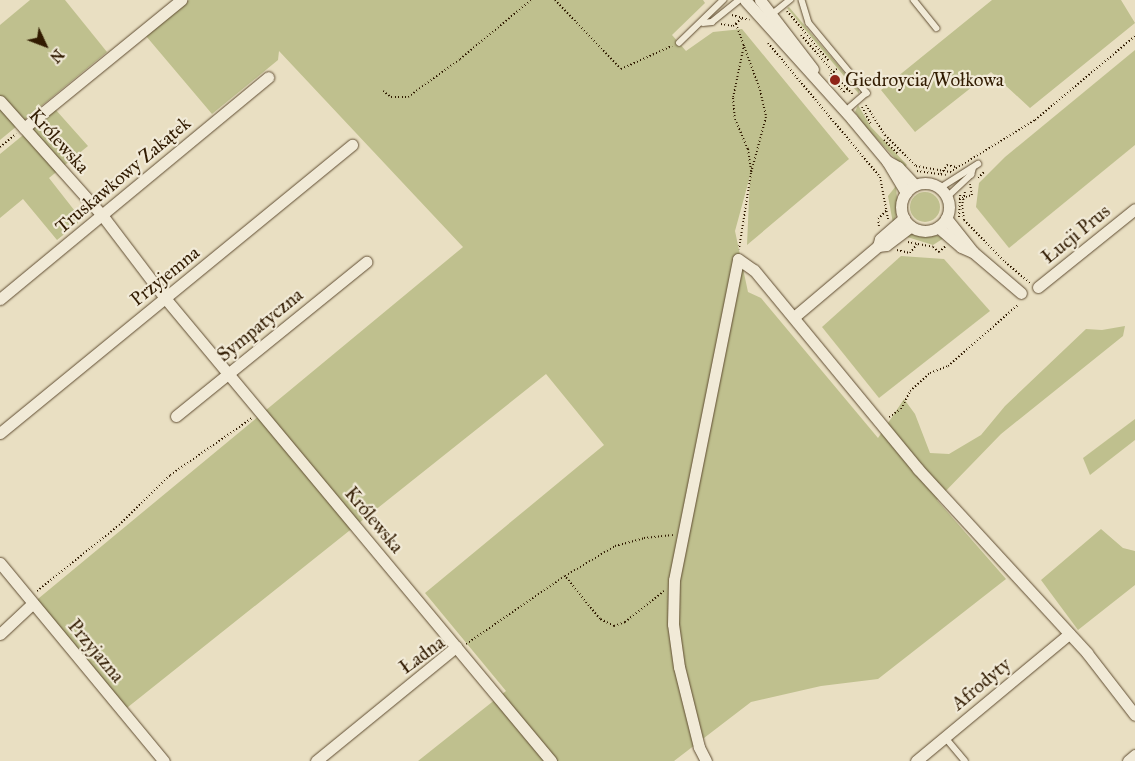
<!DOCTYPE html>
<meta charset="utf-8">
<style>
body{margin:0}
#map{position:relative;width:1135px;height:761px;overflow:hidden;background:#e9dfc2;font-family:"IM FELL Great Primer",serif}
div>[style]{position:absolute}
.green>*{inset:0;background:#bfc08e}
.round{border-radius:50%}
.path>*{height:2px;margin-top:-1px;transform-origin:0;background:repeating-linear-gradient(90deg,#311b01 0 1px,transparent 0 3.5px)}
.roads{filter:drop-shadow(0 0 1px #5f4c31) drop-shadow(0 0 1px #5f4c31)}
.service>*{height:5.5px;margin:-2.75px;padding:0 2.75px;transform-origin:2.75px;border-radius:2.75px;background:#f1ead7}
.minor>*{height:11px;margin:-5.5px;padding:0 5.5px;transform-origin:5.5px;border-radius:5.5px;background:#f1ead7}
.minor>.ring{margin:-5.5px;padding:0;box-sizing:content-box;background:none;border:11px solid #f1ead7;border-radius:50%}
.dots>*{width:14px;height:14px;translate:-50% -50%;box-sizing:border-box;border:2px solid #f1ead7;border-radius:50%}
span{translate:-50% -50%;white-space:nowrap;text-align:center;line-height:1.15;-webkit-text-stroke:4.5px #f1ead7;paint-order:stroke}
.poi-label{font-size:19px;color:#311b01}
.left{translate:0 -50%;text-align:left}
.street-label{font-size:19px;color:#311b01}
.north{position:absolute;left:20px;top:20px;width:50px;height:50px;-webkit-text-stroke:4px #f1ead7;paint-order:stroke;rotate:133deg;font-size:14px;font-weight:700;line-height:20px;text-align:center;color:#311b01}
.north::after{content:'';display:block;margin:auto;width:18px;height:22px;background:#311b01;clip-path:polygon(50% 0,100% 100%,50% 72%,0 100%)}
</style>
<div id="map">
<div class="green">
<div style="clip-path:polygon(30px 0,65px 0,107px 52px,0 140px,0 25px)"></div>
<div style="clip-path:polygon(189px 0,703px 0,705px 3px,672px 35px,686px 51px,713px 32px,742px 29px,849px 159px,747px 245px,750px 176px,735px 231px,748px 292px,761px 298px,878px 438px,904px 399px,915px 414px,930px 453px,949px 454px,981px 435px,1005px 406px,1086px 329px,1102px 330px,1125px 326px,1123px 336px,1001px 434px,937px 500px,1006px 579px,878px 679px,821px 686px,751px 702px,674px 761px,418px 761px,506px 691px,425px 593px,604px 445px,546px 374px,123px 711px,33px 603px,463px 247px,279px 51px,278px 60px,212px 114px,146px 36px)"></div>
<div style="clip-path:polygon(992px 0,1121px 0,1135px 23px,1030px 108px,991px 72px,915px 132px,881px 90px)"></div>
<div style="clip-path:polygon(789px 7px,859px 90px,859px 94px,787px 8px)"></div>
<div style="clip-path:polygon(1135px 50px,1135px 145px,1009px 248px,976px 207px,979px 183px,1005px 157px)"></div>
<div style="clip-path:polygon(858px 105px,871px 127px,907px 165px,904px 168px,864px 125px,855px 112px)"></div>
<div style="clip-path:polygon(55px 109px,88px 146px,49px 178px,78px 215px,78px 223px,57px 240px,23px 199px,0 218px,0 154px)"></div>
<div style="clip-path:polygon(896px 186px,898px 211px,893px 223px,888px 196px)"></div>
<div class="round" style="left:910px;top:192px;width:30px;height:30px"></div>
<div style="clip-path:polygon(913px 233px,935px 235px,944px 238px,933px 245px,904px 236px)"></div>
<div style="clip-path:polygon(901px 256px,944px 259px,990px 311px,879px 398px,822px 327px)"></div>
<div style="clip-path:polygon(1135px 419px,1135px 440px,1090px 475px,1083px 458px)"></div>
<div style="clip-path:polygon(1101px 529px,1123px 548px,1135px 551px,1135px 585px,1078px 630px,1041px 580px)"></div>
</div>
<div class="path">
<div style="left:555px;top:0;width:95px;rotate:46.3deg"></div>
<div style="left:621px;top:69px;width:56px;rotate:-24.3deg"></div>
<div style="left:787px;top:11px;width:65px;rotate:50deg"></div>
<div style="left:732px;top:15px;width:18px;rotate:16deg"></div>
<div style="left:721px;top:24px;width:12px;rotate:9deg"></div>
<div style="left:733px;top:26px;width:11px;rotate:-41deg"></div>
<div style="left:736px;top:24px;width:70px;rotate:70deg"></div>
<div style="left:760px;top:90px;width:28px;rotate:77deg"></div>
<div style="left:766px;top:117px;width:58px;rotate:105deg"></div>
<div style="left:751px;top:173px;width:77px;rotate:99deg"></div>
<div style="left:801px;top:35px;width:79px;rotate:49.1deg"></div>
<div style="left:768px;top:43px;width:175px;rotate:50.1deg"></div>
<div style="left:880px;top:177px;width:43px;rotate:79.2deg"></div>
<div style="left:744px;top:45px;width:54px;rotate:101.7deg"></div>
<div style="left:733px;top:98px;width:21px;rotate:85deg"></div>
<div style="left:735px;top:119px;width:33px;rotate:67deg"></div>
<div style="left:748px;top:149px;width:22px;rotate:82deg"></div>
<div style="left:837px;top:69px;width:9px;rotate:139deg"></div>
<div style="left:830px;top:75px;width:22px;rotate:51deg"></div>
<div style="left:844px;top:92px;width:9px;rotate:-41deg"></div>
<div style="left:383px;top:91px;width:10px;rotate:37deg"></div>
<div style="left:391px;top:97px;width:17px"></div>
<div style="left:408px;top:97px;width:64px;rotate:-36.2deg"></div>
<div style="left:460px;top:59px;width:92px;rotate:-39.7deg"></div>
<div style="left:866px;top:105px;width:36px;rotate:58deg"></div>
<div style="left:885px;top:135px;width:44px;rotate:45deg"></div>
<div style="left:916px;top:166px;width:36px;rotate:10deg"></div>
<div style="left:862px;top:107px;width:20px;rotate:63deg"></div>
<div style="left:884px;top:140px;width:20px;rotate:45deg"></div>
<div style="left:0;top:147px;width:21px;rotate:-39deg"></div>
<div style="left:917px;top:171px;width:29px;rotate:8deg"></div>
<div style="left:950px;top:172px;width:100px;rotate:-31.5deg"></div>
<div style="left:1035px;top:120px;width:131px;rotate:-40deg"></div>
<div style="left:941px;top:174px;width:11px;rotate:-56deg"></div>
<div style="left:947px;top:165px;width:9px;rotate:13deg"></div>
<div style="left:978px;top:178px;width:10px;rotate:-45deg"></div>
<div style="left:965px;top:192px;width:13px;rotate:103deg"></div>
<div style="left:962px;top:205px;width:15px;rotate:82deg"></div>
<div style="left:964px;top:220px;width:59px;rotate:45.7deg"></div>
<div style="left:1005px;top:262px;width:33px;rotate:40deg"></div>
<div style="left:959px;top:199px;width:14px;rotate:-17deg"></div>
<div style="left:972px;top:195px;width:11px;rotate:-100deg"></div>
<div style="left:959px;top:217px;width:22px;rotate:-87deg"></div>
<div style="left:879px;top:226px;width:7px;rotate:-98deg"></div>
<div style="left:878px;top:219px;width:13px;rotate:-45deg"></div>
<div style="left:908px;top:242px;width:25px;rotate:11deg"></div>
<div style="left:933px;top:247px;width:8px;rotate:40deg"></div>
<div style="left:939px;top:252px;width:9px;rotate:-41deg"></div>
<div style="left:897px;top:250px;width:13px;rotate:13deg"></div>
<div style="left:910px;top:253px;width:11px;rotate:-52deg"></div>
<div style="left:889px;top:417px;width:14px;rotate:-34deg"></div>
<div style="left:901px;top:409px;width:20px;rotate:-63deg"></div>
<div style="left:910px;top:391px;width:27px;rotate:-42deg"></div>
<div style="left:930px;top:373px;width:19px;rotate:-21deg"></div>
<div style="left:948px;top:366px;width:94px;rotate:-41.1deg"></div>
<div style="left:37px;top:591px;width:105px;rotate:-38.8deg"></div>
<div style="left:119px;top:525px;width:71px;rotate:-44.4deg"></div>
<div style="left:170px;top:475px;width:100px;rotate:-34.8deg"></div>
<div style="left:664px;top:591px;width:50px;rotate:141.5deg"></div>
<div style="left:625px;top:622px;width:12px;rotate:160deg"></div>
<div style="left:614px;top:626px;width:16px;rotate:-153deg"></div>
<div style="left:600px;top:619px;width:55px;rotate:-129.1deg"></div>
<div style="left:565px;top:576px;width:58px;rotate:-31deg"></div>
<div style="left:615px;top:546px;width:30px;rotate:-15deg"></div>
<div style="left:644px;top:538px;width:29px;rotate:-6deg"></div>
<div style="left:466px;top:644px;width:120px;rotate:-34.5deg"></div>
</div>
<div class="roads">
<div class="service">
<div style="left:802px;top:0;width:24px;rotate:73deg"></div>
<div style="left:809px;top:23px;width:91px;rotate:50.4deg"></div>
<div style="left:867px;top:93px;width:28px;rotate:139deg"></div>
<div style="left:914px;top:0;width:36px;rotate:51deg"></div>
<div style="left:770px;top:16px;width:26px;rotate:-39deg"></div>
<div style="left:703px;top:23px;width:9px;rotate:-6deg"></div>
<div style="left:712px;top:22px;width:35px;rotate:-39deg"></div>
<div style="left:679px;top:43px;width:62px;rotate:-44.3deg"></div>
<div style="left:940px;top:188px;width:45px;rotate:-32.3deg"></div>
<div style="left:947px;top:197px;width:33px;rotate:-43deg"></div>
<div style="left:971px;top:175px;width:7px;rotate:-74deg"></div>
<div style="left:945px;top:737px;width:31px;rotate:50deg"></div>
</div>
<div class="minor">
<div style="left:745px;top:0;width:160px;rotate:48deg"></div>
<div style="left:852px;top:119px;width:55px;rotate:50.2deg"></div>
<div style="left:887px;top:161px;width:37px;rotate:59deg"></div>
<div style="left:760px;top:0;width:87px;rotate:52.5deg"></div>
<div style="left:0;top:101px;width:153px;rotate:48.2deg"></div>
<div style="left:102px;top:215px;width:104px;rotate:52.8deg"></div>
<div style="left:165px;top:298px;width:603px;rotate:50.18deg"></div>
<div style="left:24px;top:128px;width:203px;rotate:-39.2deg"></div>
<div style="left:887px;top:161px;width:13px;rotate:29deg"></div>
<div style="left:898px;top:167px;width:25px;rotate:47deg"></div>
<div class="ring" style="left:901px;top:183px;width:37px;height:37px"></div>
<div style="left:946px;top:218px;width:43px;rotate:51.5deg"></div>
<div style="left:973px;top:252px;width:63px;rotate:40.5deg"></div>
<div style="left:938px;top:227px;width:30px;rotate:41deg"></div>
<div style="left:961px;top:247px;width:13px;rotate:23deg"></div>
<div style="left:878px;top:246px;width:8px;rotate:-7deg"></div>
<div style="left:886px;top:245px;width:31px;rotate:-37deg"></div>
<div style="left:1038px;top:287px;width:124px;rotate:-38.8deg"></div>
<div style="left:0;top:299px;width:348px;rotate:-39.6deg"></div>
<div style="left:794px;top:317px;width:110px;rotate:-40.2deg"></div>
<div style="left:878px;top:246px;width:7px;rotate:-74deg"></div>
<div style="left:880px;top:239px;width:32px;rotate:-41deg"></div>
<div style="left:176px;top:416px;width:245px;rotate:-39deg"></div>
<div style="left:0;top:433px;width:455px;rotate:-39.3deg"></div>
<div style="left:0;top:563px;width:257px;rotate:50.4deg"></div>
<div style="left:0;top:634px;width:45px;rotate:-43.2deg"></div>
<div style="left:316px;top:761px;width:181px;rotate:-39.2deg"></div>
<div style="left:706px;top:761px;width:16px;rotate:-117deg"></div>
<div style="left:699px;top:747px;width:82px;rotate:-104deg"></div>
<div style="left:679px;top:667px;width:43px;rotate:-97.9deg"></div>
<div style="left:673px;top:624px;width:44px;rotate:-88.7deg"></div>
<div style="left:674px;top:580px;width:327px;rotate:-78.7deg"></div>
<div style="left:738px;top:259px;width:19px;rotate:35deg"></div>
<div style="left:754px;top:270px;width:258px;rotate:50.5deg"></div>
<div style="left:918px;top:469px;width:250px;rotate:47.4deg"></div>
<div style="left:1087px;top:653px;width:78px;rotate:52.3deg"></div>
<div style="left:916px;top:761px;width:199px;rotate:-39.7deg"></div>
<div style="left:1128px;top:761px;width:9px;rotate:-41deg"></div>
</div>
</div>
<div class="dots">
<div style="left:835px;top:80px;background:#8f2418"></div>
</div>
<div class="poi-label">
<span class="left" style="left:845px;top:80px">Giedroycia/Wołkowa</span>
</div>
<div class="street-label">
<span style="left:59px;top:141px;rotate:48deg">Królewska</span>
<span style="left:123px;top:175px;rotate:-40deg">Truskawkowy Zakątek</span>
<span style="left:1076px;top:234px;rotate:-39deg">Łucji Prus</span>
<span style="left:165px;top:276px;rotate:-39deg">Przyjemna</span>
<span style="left:260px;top:325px;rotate:-39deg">Sympatyczna</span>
<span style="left:374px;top:520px;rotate:50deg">Królewska</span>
<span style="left:96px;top:651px;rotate:50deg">Przyjazna</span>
<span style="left:422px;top:655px;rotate:-36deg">Ładna</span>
<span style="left:981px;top:684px;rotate:-40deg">Afrodyty</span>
</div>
<div class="north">N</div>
</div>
